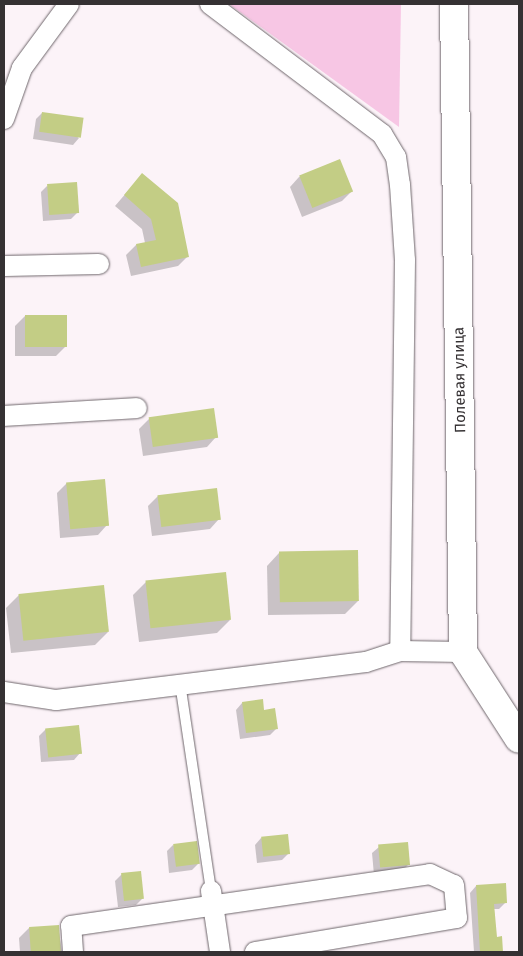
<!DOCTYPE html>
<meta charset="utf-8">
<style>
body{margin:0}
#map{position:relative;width:523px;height:956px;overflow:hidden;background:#fcf3f8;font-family:"Fira Sans",sans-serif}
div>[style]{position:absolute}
.green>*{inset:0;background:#f7c6e4}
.shadow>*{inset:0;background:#0003}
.building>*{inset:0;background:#c3cd85;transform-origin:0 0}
.roads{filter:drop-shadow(0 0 1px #6f676c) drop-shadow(0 0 1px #6f676c)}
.lane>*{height:10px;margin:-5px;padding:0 5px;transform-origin:5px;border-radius:5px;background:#fff}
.street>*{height:20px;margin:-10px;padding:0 10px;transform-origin:10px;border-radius:10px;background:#fff}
.secondary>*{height:28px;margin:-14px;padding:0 14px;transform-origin:14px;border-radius:14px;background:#fff}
span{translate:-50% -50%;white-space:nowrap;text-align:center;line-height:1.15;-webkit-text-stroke:4px #fff;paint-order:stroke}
.street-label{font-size:15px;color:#353133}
.frame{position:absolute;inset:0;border:5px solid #353133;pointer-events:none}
</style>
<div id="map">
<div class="green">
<div style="clip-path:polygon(229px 4px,401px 4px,399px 127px)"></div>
</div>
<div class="shadow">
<div style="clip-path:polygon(42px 113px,79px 138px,73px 145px,33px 139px,36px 119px)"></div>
<div style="clip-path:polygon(340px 161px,352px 191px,342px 201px,302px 217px,290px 187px,299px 177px)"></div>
<div style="clip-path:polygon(133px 185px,188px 256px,178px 266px,131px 276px,126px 255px,136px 245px,145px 243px,142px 229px,115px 206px)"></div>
<div style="clip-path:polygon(47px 186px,78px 212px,71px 219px,43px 221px,41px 192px)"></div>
<div style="clip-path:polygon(25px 316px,66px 346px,56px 356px,15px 356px,15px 326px)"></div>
<div style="clip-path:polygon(149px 419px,216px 437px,207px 447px,143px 456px,139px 429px)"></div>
<div style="clip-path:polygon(67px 483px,107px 525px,98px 535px,60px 538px,57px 493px)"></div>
<div style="clip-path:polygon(158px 496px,219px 519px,210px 529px,152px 536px,148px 506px)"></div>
<div style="clip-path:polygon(279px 553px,358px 601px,345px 614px,268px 615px,267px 566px)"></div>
<div style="clip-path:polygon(146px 582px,230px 620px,217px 633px,139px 642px,133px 595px)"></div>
<div style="clip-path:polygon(19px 595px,108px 632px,95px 645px,11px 653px,6px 608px)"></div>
<div style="clip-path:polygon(262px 700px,263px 711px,277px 728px,270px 735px,240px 739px,236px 710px,242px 703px)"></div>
<div style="clip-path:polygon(46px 729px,80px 753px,74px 760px,41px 762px,39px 736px)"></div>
<div style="clip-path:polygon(261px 838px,289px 853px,282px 860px,257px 863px,255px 845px)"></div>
<div style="clip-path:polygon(173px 845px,199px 863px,192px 870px,169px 873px,167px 851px)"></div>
<div style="clip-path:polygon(379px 847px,409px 864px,402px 871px,374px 875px,372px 853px)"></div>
<div style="clip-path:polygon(122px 874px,143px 898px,136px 905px,118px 907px,115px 881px)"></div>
<div style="clip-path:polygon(476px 886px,506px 902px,499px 909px,494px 909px,496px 938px,501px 938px,502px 952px,474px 952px,470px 893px)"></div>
<div style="clip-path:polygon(58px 926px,62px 952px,20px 952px,19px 938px,29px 928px)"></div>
</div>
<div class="building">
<div style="left:42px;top:112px;width:42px;height:20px;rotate:8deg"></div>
<div style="left:340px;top:159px;width:35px;height:44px;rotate:68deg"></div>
<div style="clip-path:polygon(142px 173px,178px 203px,189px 257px,141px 267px,136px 244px,156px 240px,151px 219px,124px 195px)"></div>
<div style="left:77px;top:182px;width:31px;height:30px;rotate:86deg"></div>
<div style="left:25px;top:315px;width:42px;height:32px"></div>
<div style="left:214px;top:408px;width:30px;height:66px;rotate:82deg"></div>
<div style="left:105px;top:479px;width:47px;height:39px;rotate:85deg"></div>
<div style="left:217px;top:488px;width:32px;height:60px;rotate:83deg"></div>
<div style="left:358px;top:550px;width:51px;height:79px;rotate:89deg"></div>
<div style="left:226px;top:572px;width:48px;height:81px;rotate:84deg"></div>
<div style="left:104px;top:585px;width:47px;height:86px;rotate:84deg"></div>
<div style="clip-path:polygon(263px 699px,264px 710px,275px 708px,278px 729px,246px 733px,242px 702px)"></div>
<div style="left:79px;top:725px;width:29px;height:34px;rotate:84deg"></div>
<div style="left:288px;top:834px;width:20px;height:27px;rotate:84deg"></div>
<div style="left:197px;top:841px;width:23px;height:24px;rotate:83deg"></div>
<div style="left:408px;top:842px;width:23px;height:30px;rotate:85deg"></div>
<div style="left:141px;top:871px;width:28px;height:20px;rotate:84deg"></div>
<div style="clip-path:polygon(506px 883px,507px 903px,494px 904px,497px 937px,502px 936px,503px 952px,480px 952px,476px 885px)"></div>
<div style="left:59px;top:925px;width:27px;height:30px;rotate:86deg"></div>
</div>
<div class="roads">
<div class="lane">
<div style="left:180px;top:683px;width:210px;rotate:81.5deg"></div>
</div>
<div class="street">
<div style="left:210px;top:4px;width:216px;rotate:37.1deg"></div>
<div style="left:382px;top:134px;width:27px;rotate:59deg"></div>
<div style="left:396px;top:157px;width:28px;rotate:82deg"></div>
<div style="left:400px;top:185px;width:75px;rotate:86.2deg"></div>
<div style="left:405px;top:260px;width:391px;rotate:90.7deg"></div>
<div style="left:4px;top:119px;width:54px;rotate:-70.6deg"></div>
<div style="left:22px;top:68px;width:79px;rotate:-53.7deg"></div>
<div style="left:4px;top:266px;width:95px;rotate:-1.2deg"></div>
<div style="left:4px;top:416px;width:133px;rotate:-3.4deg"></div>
<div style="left:4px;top:692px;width:53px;rotate:8.7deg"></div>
<div style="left:56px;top:700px;width:312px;rotate:-7deg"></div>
<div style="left:366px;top:662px;width:36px;rotate:-18deg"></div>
<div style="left:400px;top:651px;width:63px;rotate:0.9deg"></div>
<div style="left:211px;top:891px;width:62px;rotate:81.6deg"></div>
<div style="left:73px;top:952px;width:26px;rotate:-94deg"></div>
<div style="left:71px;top:926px;width:363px;rotate:-8.2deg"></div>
<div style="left:430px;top:874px;width:26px;rotate:25deg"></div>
<div style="left:454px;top:885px;width:33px;rotate:85deg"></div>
<div style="left:457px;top:918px;width:205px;rotate:170.4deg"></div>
</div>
<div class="secondary">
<div style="left:454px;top:4px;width:648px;rotate:89.2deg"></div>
<div style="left:463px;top:652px;width:103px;rotate:57.2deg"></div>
</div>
</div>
<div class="street-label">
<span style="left:460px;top:380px;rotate:-91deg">Полевая улица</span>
</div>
<div class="frame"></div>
</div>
